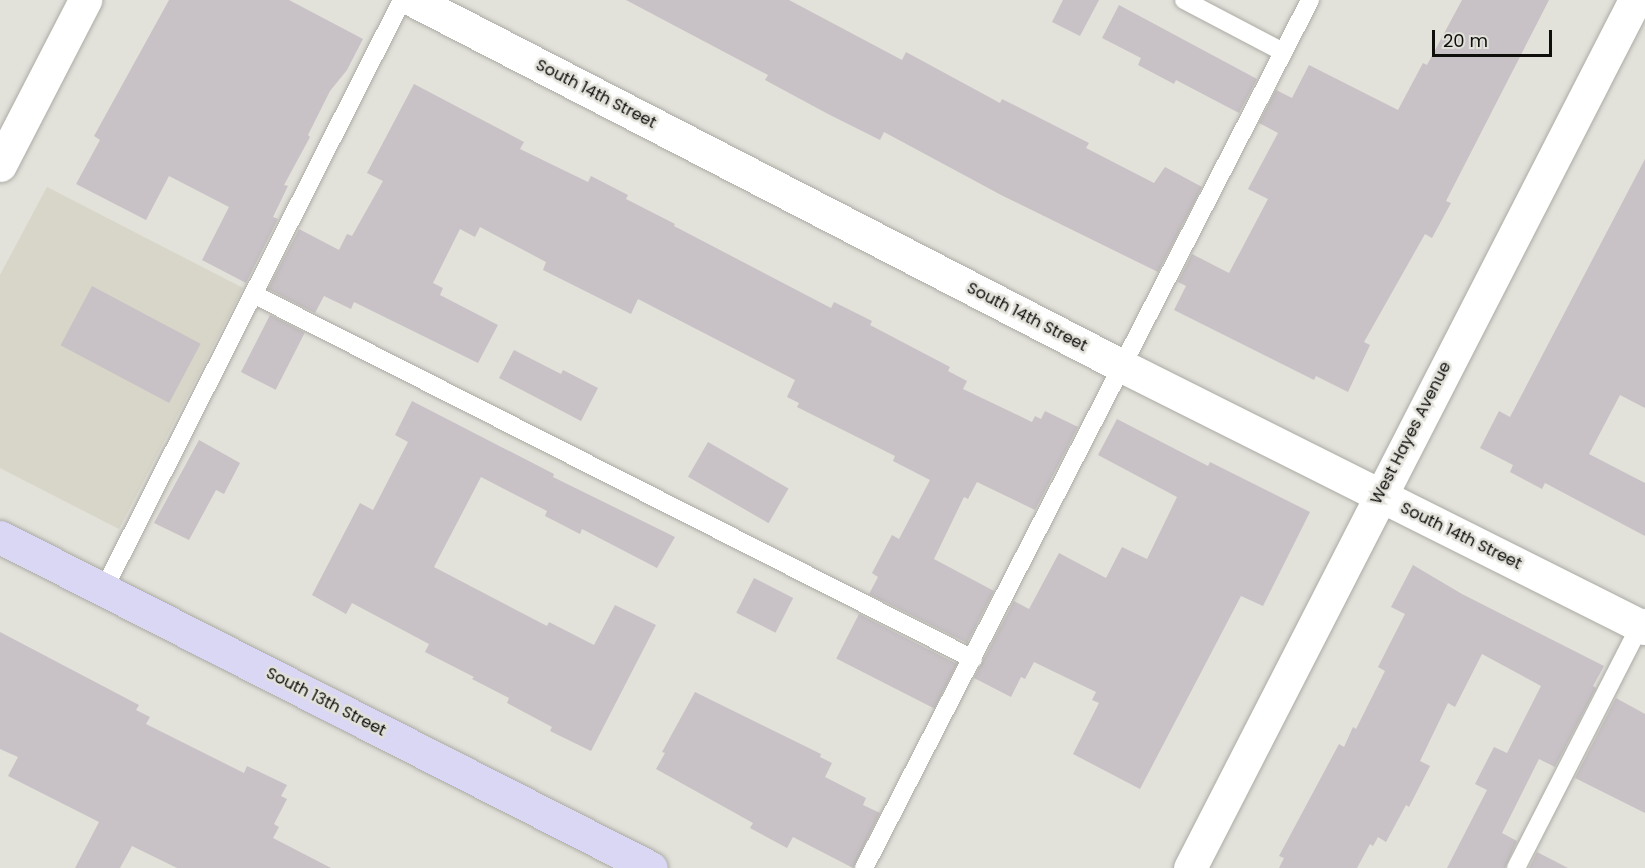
<!DOCTYPE html>
<style>
body{margin:0}
#map{position:relative;width:1645px;height:868px;overflow:hidden;background:#e2e1da;font-family:Poppins,sans-serif}
div>[style]{position:absolute}
.built>*{inset:0;background:#d8d6c8}
.building>*{inset:0;background:#c8c2c6;transform-origin:0 0}
.roads{filter:drop-shadow(0 0 2px #acaba5) drop-shadow(0 0 2px #acaba5)}
.lane>*{height:18px;margin:-9px;padding:0 9px;transform-origin:9px;border-radius:9px;background:#fff}
.street>*{height:33px;margin:-16.5px;padding:0 16.5px;transform-origin:16.5px;border-radius:16.5px;background:#fff}
.secondary>*{height:33px;margin:-16.5px;padding:0 16.5px;transform-origin:16.5px;border-radius:16.5px;background:#d9d7f3}
span{translate:-50% -50%;white-space:nowrap;text-align:center;line-height:1.15;-webkit-text-stroke:5px #e2e1da;paint-order:stroke}
.street-label{font-size:16px;color:#0f0f0c}
.scale{position:absolute;left:1432px;top:30px;width:120px;height:27px;box-sizing:border-box;border:3px solid #0f0f0c;border-top:0;padding-left:8px;font-size:18px;line-height:21px;white-space:nowrap;color:#0f0f0c;-webkit-text-stroke:4px #e2e1da;paint-order:stroke}
</style>
<div id="map">
<div class="built">
<div style="clip-path:polygon(47px 187px,243px 288px,119px 529px,0 468px,0 275px)"></div>
</div>
<div class="building">
<div style="clip-path:polygon(169px 0,289px 0,363px 39px,347px 70px,330px 91px,308px 135px,310px 137px,284px 185px,288px 186px,273px 217px,278px 219px,246px 283px,202px 260px,229px 207px,169px 176px,146px 220px,76px 184px,100px 140px,94px 136px)"></div>
<div style="clip-path:polygon(626px 0,789px 0,902px 60px,906px 52px,1000px 103px,1002px 99px,1089px 143px,1086px 148px,1154px 183px,1165px 167px,1202px 187px,1158px 272px,1003px 196px,884px 132px,880px 140px,828px 114px,765px 80px,768px 75px)"></div>
<div style="clip-path:polygon(1063px 0,1099px 0,1080px 36px,1052px 22px)"></div>
<div style="clip-path:polygon(1462px 0,1549px 0,1446px 201px,1451px 203px,1432px 238px,1425px 234px,1364px 342px,1370px 345px,1348px 392px,1316px 376px,1314px 380px,1174px 310px,1186px 286px,1178px 282px,1192px 254px,1229px 273px,1268px 199px,1248px 189px,1278px 133px,1259px 123px,1276px 90px,1292px 98px,1309px 65px,1398px 110px,1423px 63px,1427px 65px)"></div>
<div style="clip-path:polygon(1119px 5px,1257px 79px,1239px 113px,1176px 80px,1174px 84px,1138px 65px,1141px 58px,1102px 38px)"></div>
<div style="clip-path:polygon(414px 84px,524px 142px,520px 149px,588px 182px,591px 176px,628px 195px,626px 199px,675px 224px,674px 226px,831px 308px,834px 302px,872px 321px,870px 325px,950px 367px,948px 371px,967px 381px,963px 389px,1032px 422px,1035px 416px,1041px 419px,1045px 411px,1078px 427px,1035px 510px,977px 482px,968px 499px,964px 497px,934px 559px,994px 591px,967px 643px,869px 594px,878px 577px,872px 573px,892px 535px,899px 539px,930px 480px,893px 461px,895px 456px,797px 407px,799px 403px,787px 397px,795px 380px,638px 299px,631px 314px,543px 270px,546px 262px,480px 227px,475px 237px,460px 229px,433px 283px,443px 288px,440px 295px,498px 325px,478px 363px,354px 302px,351px 309px,324px 296px,315px 313px,268px 289px,299px 229px,339px 250px,347px 234px,352px 236px,383px 181px,367px 173px)"></div>
<div style="clip-path:polygon(1645px 159px,1645px 408px,1620px 395px,1589px 454px,1645px 483px,1645px 536px,1545px 483px,1542px 489px,1510px 472px,1513px 465px,1480px 448px,1499px 411px,1510px 417px)"></div>
<div style="left:92px;top:286px;width:123px;height:67px;rotate:28deg"></div>
<div style="left:270px;top:315px;width:39px;height:64px;rotate:27deg"></div>
<div style="clip-path:polygon(514px 350px,561px 374px,563px 370px,598px 388px,581px 421px,499px 378px)"></div>
<div style="clip-path:polygon(412px 401px,554px 474px,553px 477px,675px 537px,657px 568px,582px 529px,580px 534px,545px 516px,547px 511px,481px 477px,434px 567px,547px 626px,549px 622px,594px 645px,615px 605px,656px 625px,591px 751px,550px 731px,552px 727px,507px 703px,509px 698px,472px 679px,474px 677px,425px 652px,429px 644px,352px 603px,346px 614px,312px 595px,360px 503px,373px 510px,408px 442px,395px 435px)"></div>
<div style="clip-path:polygon(1117px 419px,1208px 466px,1210px 462px,1310px 512px,1263px 606px,1241px 596px,1140px 789px,1073px 754px,1099px 703px,1092px 700px,1096px 692px,1034px 662px,1025px 679px,1021px 677px,1011px 697px,974px 678px,1014px 601px,1029px 609px,1059px 553px,1106px 578px,1122px 547px,1147px 559px,1177px 497px,1098px 455px)"></div>
<div style="clip-path:polygon(199px 440px,240px 463px,224px 494px,216px 490px,189px 540px,154px 523px)"></div>
<div style="left:708px;top:442px;width:93px;height:40px;rotate:30deg"></div>
<div style="clip-path:polygon(1413px 565px,1462px 594px,1604px 666px,1593px 686px,1596px 688px,1555px 767px,1539px 759px,1502px 833px,1517px 841px,1505px 868px,1447px 868px,1487px 790px,1475px 784px,1494px 747px,1507px 753px,1541px 686px,1482px 654px,1455px 707px,1448px 703px,1420px 761px,1430px 766px,1409px 807px,1406px 805px,1386px 842px,1378px 837px,1373px 846px,1370px 844px,1357px 868px,1279px 868px,1284px 858px,1279px 856px,1339px 744px,1344px 747px,1353px 727px,1356px 729px,1385px 671px,1378px 667px,1405px 614px,1391px 607px)"></div>
<div style="left:754px;top:578px;width:44px;height:39px;rotate:27deg"></div>
<div style="left:859px;top:614px;width:110px;height:50px;rotate:27deg"></div>
<div style="clip-path:polygon(0 632px,139px 705px,136px 710px,150px 717px,146px 724px,244px 773px,247px 766px,287px 785px,281px 796px,287px 799px,274px 824px,279px 827px,273px 838px,331px 868px,177px 868px,132px 846px,120px 868px,75px 868px,99px 822px,8px 776px,18px 757px,0 749px)"></div>
<div style="clip-path:polygon(695px 692px,821px 754px,820px 757px,832px 763px,825px 777px,866px 798px,863px 805px,880px 813px,853px 868px,793px 837px,787px 848px,750px 828px,753px 823px,656px 769px,665px 753px,662px 752px)"></div>
<div style="clip-path:polygon(1616px 698px,1645px 714px,1645px 813px,1575px 778px)"></div>
<div style="clip-path:polygon(1537px 852px,1568px 868px,1529px 868px)"></div>
</div>
<div class="roads">
<div class="lane">
<div style="left:1184px;top:0;width:112px;rotate:27.7deg"></div>
<div style="left:253px;top:294px;width:807px;rotate:26.88deg"></div>
<div style="left:104px;top:589px;width:660px;rotate:-63.16deg"></div>
<div style="left:864px;top:868px;width:976px;rotate:-62.8deg"></div>
<div style="left:1516px;top:868px;width:281px;rotate:-62.9deg"></div>
</div>
<div class="street">
<div style="left:413px;top:0;width:800px;rotate:27.3deg"></div>
<div style="left:1124px;top:367px;width:583px;rotate:26.61deg"></div>
<div style="left:0;top:165px;width:186px;rotate:-62.7deg"></div>
<div style="left:1190px;top:868px;width:975px;rotate:-62.86deg"></div>
</div>
<div class="secondary">
<div style="left:0;top:537px;width:730px;rotate:26.95deg"></div>
</div>
</div>
<div class="street-label">
<span style="left:596px;top:94px;rotate:27deg">South 14th Street</span>
<span style="left:1027px;top:317px;rotate:27deg">South 14th Street</span>
<span style="left:1411px;top:433px;rotate:-63deg">West Hayes Avenue</span>
<span style="left:1461px;top:536px;rotate:26deg">South 14th Street</span>
<span style="left:326px;top:702px;rotate:27deg">South 13th Street</span>
</div>
<div class="scale">20 m</div>
</div>
